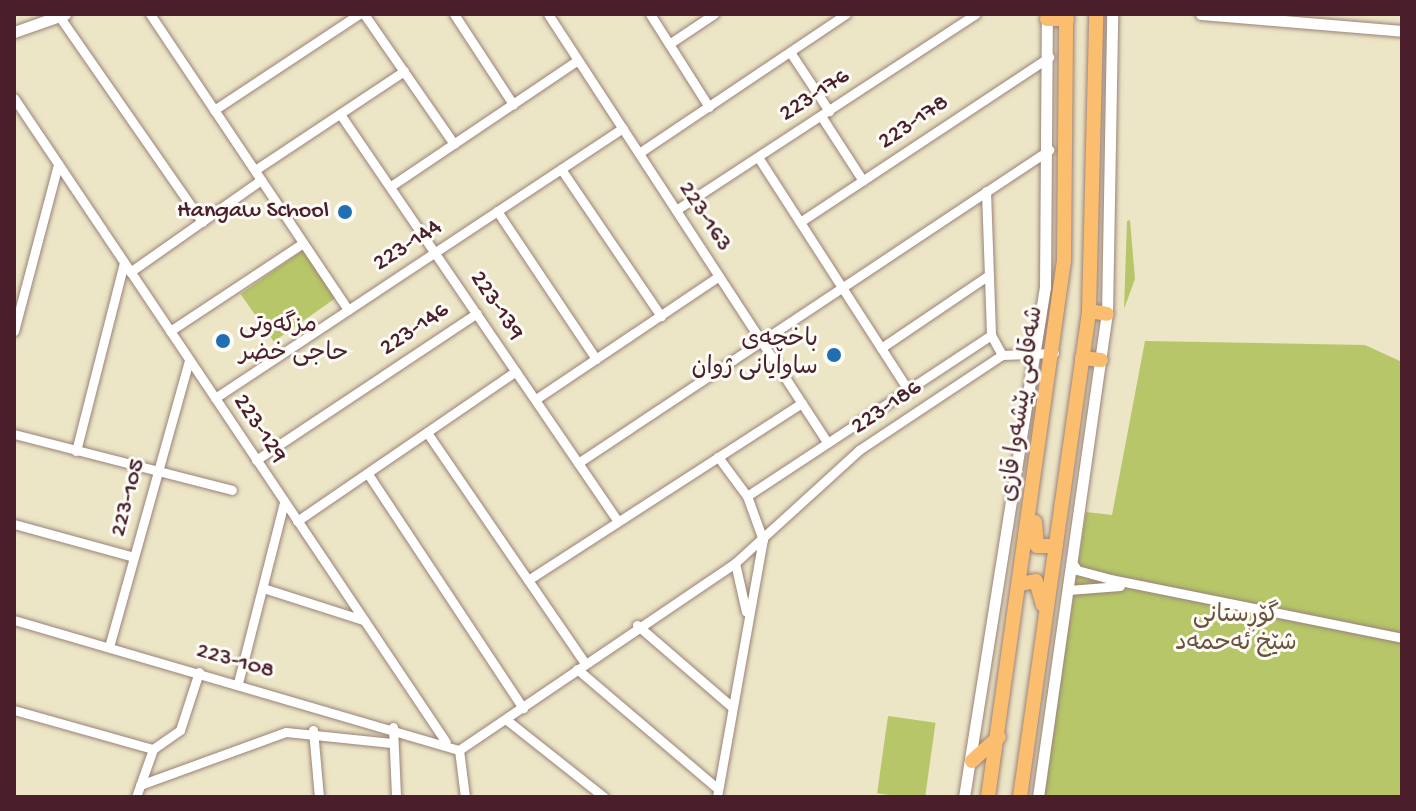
<!DOCTYPE html>
<meta charset="utf-8">
<style>
body{margin:0}
#map{position:relative;width:1416px;height:811px;overflow:hidden;background:#ece5c6;font-family:"Gochi Hand","Playpen Sans Arabic",sans-serif}
div>[style]{position:absolute}
.green>*{inset:0;background:#b7c668;transform-origin:0 0}
.roads{filter:drop-shadow(0 0 2px #9b8278) drop-shadow(0 0 2px #9b8278)}
.minor>*{height:9px;margin:-4.5px;padding:0 4.5px;transform-origin:4.5px;border-radius:4.5px;background:#fff}
.tertiary>*{height:11px;margin:-5.5px;padding:0 5.5px;transform-origin:5.5px;border-radius:5.5px;background:#fff}
.trunk>*{height:14px;margin:-7px;padding:0 7px;transform-origin:7px;border-radius:7px;background:#fbbd6e}
.dots>*{width:22px;height:22px;translate:-50% -50%;box-sizing:border-box;border:4px solid #fdfcf7;border-radius:50%}
span{translate:-50% -50%;white-space:nowrap;text-align:center;line-height:1.15;-webkit-text-stroke:6px #fdfcf7;paint-order:stroke}
.street-label{font-size:24px;color:#4a1f2b}
.poi-label{font-size:24px;color:#4a1f2b}
.right{translate:-100% -50%;text-align:right}
.left{translate:0 -50%;text-align:left}
.park-label{font-size:24px;color:#6b513d}
.frame{position:absolute;inset:0;border:16px solid #4a1f2b;pointer-events:none}
</style>
<div id="map">
<div class="green">
<div style="clip-path:polygon(1130px 220px,1135px 279px,1124px 309px,1127px 221px)"></div>
<div style="left:306px;top:248px;width:58px;height:80px;rotate:55deg"></div>
<div style="clip-path:polygon(1145px 341px,1365px 345px,1402px 362px,1402px 797px,1043px 797px,1086px 512px,1112px 515px)"></div>
<div style="left:888px;top:716px;width:48px;height:78px;rotate:8deg"></div>
</div>
<div class="roads">
<div class="minor">
<div style="left:150px;top:14px;width:356px;rotate:56.2deg"></div>
<div style="left:364px;top:14px;width:158px;rotate:55.3deg"></div>
<div style="left:454px;top:14px;width:108px;rotate:56.8deg"></div>
<div style="left:548px;top:14px;width:511px;rotate:56.9deg"></div>
<div style="left:650px;top:14px;width:110px;rotate:57.6deg"></div>
<div style="left:59px;top:16px;width:251px;rotate:55.2deg"></div>
<div style="left:669px;top:44px;width:54px;rotate:-33.7deg"></div>
<div style="left:790px;top:52px;width:71px;rotate:56.5deg"></div>
<div style="left:14px;top:98px;width:775px;rotate:56.15deg"></div>
<div style="left:214px;top:110px;width:174px;rotate:-33.5deg"></div>
<div style="left:340px;top:114px;width:493px;rotate:55.7deg"></div>
<div style="left:821px;top:116px;width:77px;rotate:57.1deg"></div>
<div style="left:639px;top:153px;width:249px;rotate:-33.9deg"></div>
<div style="left:758px;top:157px;width:277px;rotate:57.2deg"></div>
<div style="left:561px;top:169px;width:178px;rotate:55.8deg"></div>
<div style="left:255px;top:170px;width:179px;rotate:-33.6deg"></div>
<div style="left:391px;top:186px;width:225px;rotate:-34deg"></div>
<div style="left:986px;top:191px;width:144px;rotate:88deg"></div>
<div style="left:991px;top:335px;width:23px;rotate:61deg"></div>
<div style="left:676px;top:210px;width:358px;rotate:-33.2deg"></div>
<div style="left:497px;top:211px;width:178px;rotate:56.2deg"></div>
<div style="left:800px;top:222px;width:299px;rotate:-33.5deg"></div>
<div style="left:130px;top:272px;width:160px;rotate:-35.1deg"></div>
<div style="left:14px;top:331px;width:173px;rotate:-75.2deg"></div>
<div style="left:170px;top:331px;width:159px;rotate:-33.5deg"></div>
<div style="left:881px;top:348px;width:130px;rotate:-34.1deg"></div>
<div style="left:215px;top:398px;width:489px;rotate:-33.5deg"></div>
<div style="left:536px;top:399px;width:220px;rotate:-33.9deg"></div>
<div style="left:14px;top:434px;width:225px;rotate:14.4deg"></div>
<div style="left:428px;top:434px;width:278px;rotate:55.6deg"></div>
<div style="left:76px;top:451px;width:194px;rotate:-75.7deg"></div>
<div style="left:256px;top:460px;width:265px;rotate:-33.6deg"></div>
<div style="left:578px;top:463px;width:566px;rotate:-33.61deg"></div>
<div style="left:368px;top:474px;width:281px;rotate:56.5deg"></div>
<div style="left:747px;top:496px;width:292px;rotate:-33.4deg"></div>
<div style="left:297px;top:521px;width:265px;rotate:-34.4deg"></div>
<div style="left:14px;top:524px;width:124px;rotate:15.4deg"></div>
<div style="left:1071px;top:561px;width:11px;rotate:56deg"></div>
<div style="left:1077px;top:570px;width:34px;rotate:15deg"></div>
<div style="left:1110px;top:579px;width:298px;rotate:11.4deg"></div>
<div style="left:735px;top:563px;width:50px;rotate:77.3deg"></div>
<div style="left:528px;top:580px;width:326px;rotate:-32.9deg"></div>
<div style="left:263px;top:588px;width:105px;rotate:17.7deg"></div>
<div style="left:1068px;top:590px;width:52px;rotate:-4.4deg"></div>
<div style="left:14px;top:620px;width:464px;rotate:16.3deg"></div>
<div style="left:459px;top:750px;width:333px;rotate:-34.1deg"></div>
<div style="left:735px;top:563px;width:168px;rotate:-42.3deg"></div>
<div style="left:859px;top:450px;width:172px;rotate:-33.6deg"></div>
<div style="left:1002px;top:355px;width:52px;rotate:-2.2deg"></div>
<div style="left:637px;top:625px;width:124px;rotate:40.8deg"></div>
<div style="left:109px;top:647px;width:298px;rotate:-74.4deg"></div>
<div style="left:577px;top:669px;width:185px;rotate:40.4deg"></div>
<div style="left:238px;top:683px;width:187px;rotate:-75.7deg"></div>
<div style="left:14px;top:710px;width:144px;rotate:15.7deg"></div>
<div style="left:508px;top:721px;width:122px;rotate:38.4deg"></div>
<div style="left:393px;top:727px;width:70px;rotate:87.5deg"></div>
<div style="left:313px;top:730px;width:67px;rotate:84.9deg"></div>
<div style="left:459px;top:750px;width:47px;rotate:82.7deg"></div>
<div style="left:140px;top:785px;width:155px;rotate:-20deg"></div>
<div style="left:286px;top:732px;width:106px;rotate:6deg"></div>
<div style="left:136px;top:797px;width:51px;rotate:-70.5deg"></div>
<div style="left:153px;top:749px;width:33px;rotate:-35deg"></div>
<div style="left:180px;top:730px;width:61px;rotate:-71.9deg"></div>
<div style="left:717px;top:797px;width:261px;rotate:-79.9deg"></div>
<div style="left:763px;top:540px;width:47px;rotate:-110deg"></div>
<div style="left:747px;top:496px;width:49px;rotate:-126.6deg"></div>
</div>
<div class="tertiary">
<div style="left:1201px;top:14px;width:202px;rotate:4.8deg"></div>
<div style="left:14px;top:32px;width:54px;rotate:-19.4deg"></div>
<div style="left:964px;top:797px;width:516px;rotate:-80.98deg"></div>
<div style="left:1045px;top:287px;width:272px;rotate:-89.6deg"></div>
<div style="left:1038px;top:797px;width:488px;rotate:-81.9deg"></div>
<div style="left:1107px;top:314px;width:300px;rotate:-89deg"></div>
</div>
<div class="trunk">
<div style="left:1047px;top:19px;width:20px"></div>
<div style="left:1089px;top:311px;width:18px;rotate:9deg"></div>
<div style="left:1082px;top:358px;width:19px;rotate:6deg"></div>
<div style="left:1035px;top:522px;width:24px;rotate:85deg"></div>
<div style="left:1037px;top:546px;width:19px"></div>
<div style="left:1019px;top:584px;width:17px;rotate:-10deg"></div>
<div style="left:1036px;top:581px;width:25px;rotate:74deg"></div>
<div style="left:972px;top:761px;width:36px;rotate:-42deg"></div>
<div style="left:988px;top:797px;width:542px;rotate:-81.94deg"></div>
<div style="left:1064px;top:260px;width:246px;rotate:-89.5deg"></div>
<div style="left:1020px;top:797px;width:491px;rotate:-81.9deg"></div>
<div style="left:1089px;top:311px;width:297px;rotate:-88.6deg"></div>
</div>
</div>
<div class="dots">
<div style="left:345px;top:212px;background:#1f6fb2"></div>
<div style="left:223px;top:341px;background:#1f6fb2"></div>
<div style="left:834px;top:355px;background:#1f6fb2"></div>
</div>
<div class="street-label">
<span style="left:815px;top:96px;rotate:-33deg">223-176</span>
<span style="left:914px;top:123px;rotate:-34deg">223-178</span>
<span style="left:704px;top:217px;rotate:57deg">223-163</span>
<span style="left:408px;top:246px;rotate:-33deg">223-144</span>
<span style="left:496px;top:306px;rotate:56deg">223-139</span>
<span style="left:415px;top:330px;rotate:-34deg">223-146</span>
<span style="left:1023px;top:404px;rotate:-82deg">شەقامی پێشەوا قازی</span>
<span style="left:887px;top:408px;rotate:-34deg">223-186</span>
<span style="left:259px;top:429px;rotate:56deg">223-129</span>
<span style="left:129px;top:498px;rotate:-75deg">223-105</span>
<span style="left:235px;top:662px;rotate:16deg">223-108</span>
</div>
<div class="poi-label">
<span class="right" style="left:329px;top:212px">Hangaw School</span>
<span class="left" style="left:239px;top:341px">مزگه‌وتی<br>حاجی خضر</span>
<span class="right" style="left:818px;top:355px">باخچەی<br>ساوایانی ژوان</span>
</div>
<div class="park-label">
<span style="left:1236px;top:631px">گۆڕستانی<br>شێخ ئەحمەد</span>
</div>
<div class="frame"></div>
</div>
